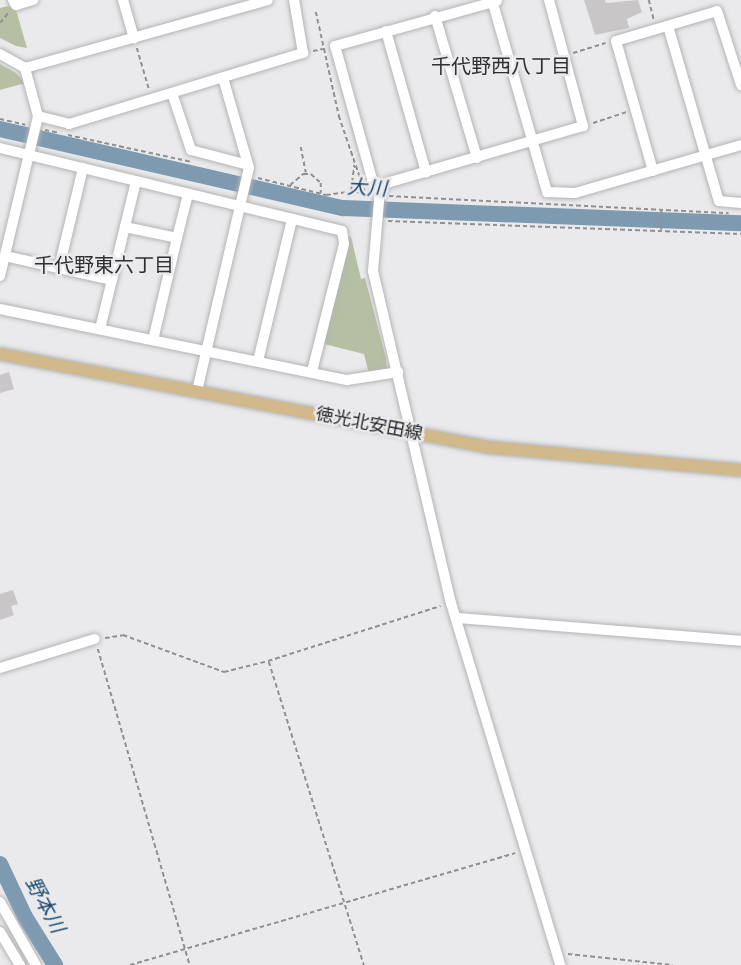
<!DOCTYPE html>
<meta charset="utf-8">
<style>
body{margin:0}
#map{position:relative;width:741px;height:965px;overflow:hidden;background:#eaeaec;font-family:Signika,"Noto Sans JP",sans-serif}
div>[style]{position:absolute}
.green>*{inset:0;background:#b6bfa3}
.river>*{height:16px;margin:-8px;padding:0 8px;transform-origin:8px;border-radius:8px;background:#7e9ab1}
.building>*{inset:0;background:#c8c6c7}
.path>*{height:1.5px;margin-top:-0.75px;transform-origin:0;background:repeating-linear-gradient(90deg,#909091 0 4.5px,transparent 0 7.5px)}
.roads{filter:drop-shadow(0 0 2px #b3b4b6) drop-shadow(0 0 2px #b3b4b6)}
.minor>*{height:10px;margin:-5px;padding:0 5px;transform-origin:5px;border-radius:5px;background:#fff}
.major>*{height:12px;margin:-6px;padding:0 6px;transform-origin:6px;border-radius:6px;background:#d1b98c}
span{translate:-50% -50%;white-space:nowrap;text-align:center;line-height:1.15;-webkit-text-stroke:5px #eaeaec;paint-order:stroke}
.street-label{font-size:18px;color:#262727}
.neighbourhood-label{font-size:20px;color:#2e2f30}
.water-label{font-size:20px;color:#1c4a6d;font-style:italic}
</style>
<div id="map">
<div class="green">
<div style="clip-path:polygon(8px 6px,16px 10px,27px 48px,16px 46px,0 38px,0 8px)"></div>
<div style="clip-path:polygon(0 64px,16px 73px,25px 83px,0 90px)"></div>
<div style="clip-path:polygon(348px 236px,351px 237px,361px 279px,365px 278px,386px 358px,387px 371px,369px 374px,364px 354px,324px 344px)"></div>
</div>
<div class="river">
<div style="left:0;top:129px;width:352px;rotate:13deg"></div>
<div style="left:343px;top:208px;width:398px;rotate:2.2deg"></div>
<div style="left:0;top:864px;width:59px;rotate:64.7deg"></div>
<div style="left:25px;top:917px;width:57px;rotate:58deg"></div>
</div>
<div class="building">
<div style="clip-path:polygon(584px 0,605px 0,606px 3px,638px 0,642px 12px,627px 19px,629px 28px,595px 35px)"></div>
<div style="clip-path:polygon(9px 372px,14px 389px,0 393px,0 375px)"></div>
<div style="clip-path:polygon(13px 590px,18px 604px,11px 606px,14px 615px,0 620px,0 594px)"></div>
</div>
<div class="path">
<div style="left:649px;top:0;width:21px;rotate:76deg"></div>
<div style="left:316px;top:12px;width:107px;rotate:77.5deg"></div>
<div style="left:339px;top:116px;width:83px;rotate:71.1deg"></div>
<div style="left:0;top:23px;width:13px;rotate:-51deg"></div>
<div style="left:137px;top:48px;width:43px;rotate:73.7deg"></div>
<div style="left:313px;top:51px;width:10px;rotate:-11deg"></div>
<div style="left:573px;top:53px;width:34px;rotate:-17deg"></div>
<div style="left:0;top:119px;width:26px;rotate:13deg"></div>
<div style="left:593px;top:123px;width:35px;rotate:-18deg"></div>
<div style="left:45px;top:130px;width:15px;rotate:11deg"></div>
<div style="left:68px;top:135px;width:127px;rotate:12.3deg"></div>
<div style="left:301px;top:147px;width:26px;rotate:79deg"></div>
<div style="left:258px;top:178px;width:70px;rotate:14deg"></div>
<div style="left:326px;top:195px;width:29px;rotate:-8deg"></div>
<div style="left:355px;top:191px;width:15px;rotate:23deg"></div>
<div style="left:290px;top:185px;width:17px;rotate:-40deg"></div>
<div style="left:303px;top:174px;width:8px"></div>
<div style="left:311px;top:174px;width:13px;rotate:42deg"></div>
<div style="left:321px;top:183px;width:10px;rotate:90deg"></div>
<div style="left:351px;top:190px;width:25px;rotate:-83deg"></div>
<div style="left:389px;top:196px;width:340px;rotate:2.9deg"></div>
<div style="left:388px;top:221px;width:353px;rotate:2.1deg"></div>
<div style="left:661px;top:230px;width:19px;rotate:-90deg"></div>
<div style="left:105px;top:638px;width:18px;rotate:-9deg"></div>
<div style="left:123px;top:635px;width:108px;rotate:20.1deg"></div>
<div style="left:224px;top:672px;width:45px;rotate:-14deg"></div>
<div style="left:268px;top:661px;width:181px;rotate:-17.7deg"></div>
<div style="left:98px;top:649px;width:329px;rotate:73.8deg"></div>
<div style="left:269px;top:662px;width:318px;rotate:72.6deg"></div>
<div style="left:568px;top:954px;width:105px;rotate:6deg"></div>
<div style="left:130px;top:965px;width:401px;rotate:-16.2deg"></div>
</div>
<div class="roads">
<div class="minor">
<div style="left:13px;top:0;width:6px;rotate:59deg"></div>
<div style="left:16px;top:5px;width:18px;rotate:-16deg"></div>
<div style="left:123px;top:0;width:40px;rotate:74deg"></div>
<div style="left:492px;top:0;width:200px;rotate:74deg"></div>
<div style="left:547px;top:192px;width:28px;rotate:2deg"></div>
<div style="left:575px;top:193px;width:173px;rotate:-16.1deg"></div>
<div style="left:549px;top:0;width:131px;rotate:74.9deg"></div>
<div style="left:583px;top:126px;width:204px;rotate:163.8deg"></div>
<div style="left:387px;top:183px;width:11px;rotate:131deg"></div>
<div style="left:380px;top:191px;width:10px;rotate:96deg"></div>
<div style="left:379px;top:201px;width:70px;rotate:94.9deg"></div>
<div style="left:373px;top:271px;width:341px;rotate:76.8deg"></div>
<div style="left:451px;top:603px;width:378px;rotate:73.2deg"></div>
<div style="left:435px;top:16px;width:148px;rotate:73.5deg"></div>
<div style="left:668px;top:26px;width:182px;rotate:73.8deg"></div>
<div style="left:719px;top:201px;width:22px;rotate:5deg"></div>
<div style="left:386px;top:31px;width:147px;rotate:74.2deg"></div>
<div style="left:0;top:54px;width:29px;rotate:29deg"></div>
<div style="left:25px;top:68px;width:252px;rotate:-15.6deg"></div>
<div style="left:172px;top:93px;width:60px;rotate:71.6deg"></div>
<div style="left:191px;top:150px;width:59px;rotate:14.7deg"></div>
<div style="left:38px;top:116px;width:32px;rotate:14deg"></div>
<div style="left:69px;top:124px;width:245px;rotate:-16.9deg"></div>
<div style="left:303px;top:53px;width:54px;rotate:-99.6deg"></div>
<div style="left:0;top:148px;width:352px;rotate:13.6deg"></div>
<div style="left:342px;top:231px;width:13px;rotate:81deg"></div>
<div style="left:344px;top:244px;width:131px;rotate:104.1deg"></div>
<div style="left:653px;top:171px;width:135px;rotate:-105.9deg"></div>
<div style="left:616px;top:41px;width:105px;rotate:-16.5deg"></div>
<div style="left:717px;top:11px;width:78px;rotate:72deg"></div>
<div style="left:380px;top:191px;width:14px;rotate:-124deg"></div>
<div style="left:372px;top:179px;width:138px;rotate:-105.5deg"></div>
<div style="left:335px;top:46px;width:168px;rotate:-15.5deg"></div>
<div style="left:125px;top:227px;width:53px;rotate:11.9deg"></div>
<div style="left:177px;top:238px;width:105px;rotate:103.2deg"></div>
<div style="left:177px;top:238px;width:45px;rotate:-76deg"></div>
<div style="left:5px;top:256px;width:110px;rotate:12.6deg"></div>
<div style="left:59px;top:268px;width:103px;rotate:-76.5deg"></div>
<div style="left:0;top:276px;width:164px;rotate:-76.6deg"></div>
<div style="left:38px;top:116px;width:50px;rotate:-105.2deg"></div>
<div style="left:0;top:309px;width:354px;rotate:11.6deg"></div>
<div style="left:347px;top:380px;width:52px;rotate:-8.9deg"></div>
<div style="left:100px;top:329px;width:152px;rotate:-76.3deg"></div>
<div style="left:258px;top:361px;width:146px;rotate:-76.5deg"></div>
<div style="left:197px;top:391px;width:229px;rotate:-76.9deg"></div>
<div style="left:249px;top:168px;width:94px;rotate:-106.1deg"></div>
<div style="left:457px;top:618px;width:285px;rotate:4.6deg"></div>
<div style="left:0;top:668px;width:99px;rotate:-17deg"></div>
<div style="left:0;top:902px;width:73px;rotate:60.3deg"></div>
<div style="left:0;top:932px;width:39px;rotate:59deg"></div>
</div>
<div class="major">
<div style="left:0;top:354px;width:496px;rotate:10.8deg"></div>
<div style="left:487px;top:447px;width:255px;rotate:5.2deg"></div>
</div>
</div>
<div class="street-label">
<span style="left:369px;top:424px;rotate:11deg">徳光北安田線</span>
</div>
<div class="neighbourhood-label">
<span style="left:501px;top:66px">千代野西八丁目</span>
<span style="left:104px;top:265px">千代野東六丁目</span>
</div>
<div class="water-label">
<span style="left:367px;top:188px;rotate:3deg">大川</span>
<span style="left:45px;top:905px;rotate:62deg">野本川</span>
</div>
</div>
